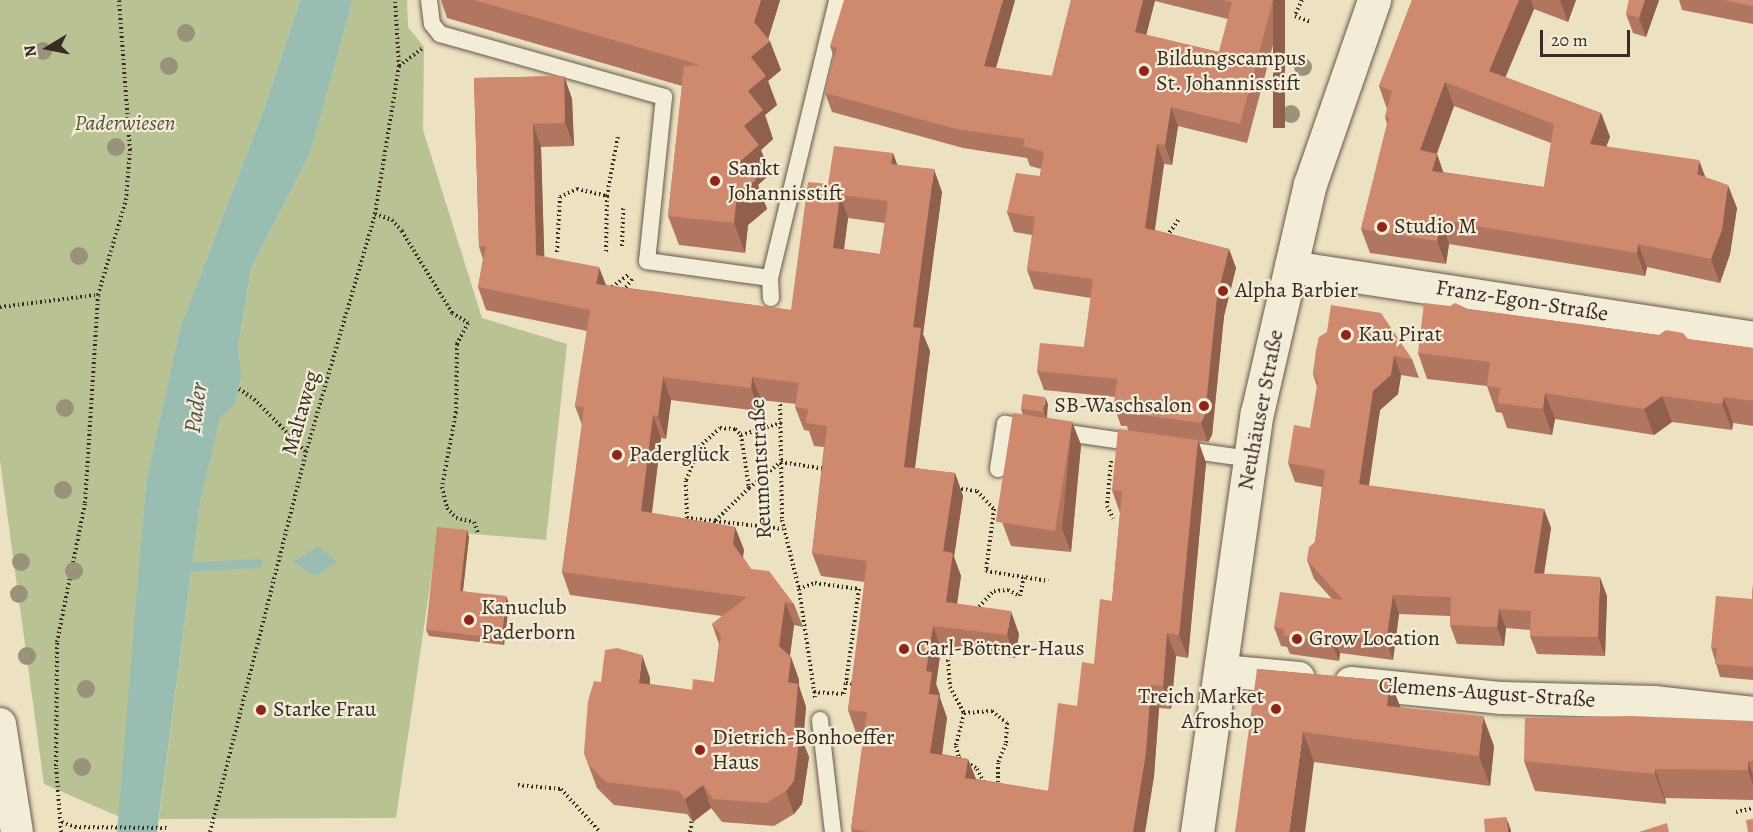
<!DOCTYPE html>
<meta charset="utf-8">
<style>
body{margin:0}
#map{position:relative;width:1753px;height:832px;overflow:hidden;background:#ece1c1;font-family:Alegreya,serif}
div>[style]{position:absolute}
.green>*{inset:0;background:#b9c292}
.water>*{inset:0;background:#99beb1}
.stream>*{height:9px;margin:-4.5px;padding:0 4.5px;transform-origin:4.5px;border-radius:4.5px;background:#99beb1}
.path>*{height:4px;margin-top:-2px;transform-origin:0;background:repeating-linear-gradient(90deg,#392c26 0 1.5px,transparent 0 4.5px)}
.roads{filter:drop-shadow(0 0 2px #66594d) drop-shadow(0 0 2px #66594d)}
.service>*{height:16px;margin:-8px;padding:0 8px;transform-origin:8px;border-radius:8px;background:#f3ecd7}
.minor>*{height:32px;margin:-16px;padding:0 16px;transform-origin:16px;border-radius:16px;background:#f3ecd7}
.secondary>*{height:33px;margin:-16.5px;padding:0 16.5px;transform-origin:16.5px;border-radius:16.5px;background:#f3ecd7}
.trees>*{width:18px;height:18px;margin:-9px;border-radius:50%;background:#9b927b}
.wall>*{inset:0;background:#b1765f}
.shaded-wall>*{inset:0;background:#90604d;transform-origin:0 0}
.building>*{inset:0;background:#ce896e;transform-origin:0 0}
.dots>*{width:16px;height:16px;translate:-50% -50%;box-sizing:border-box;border:3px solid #f3ecd7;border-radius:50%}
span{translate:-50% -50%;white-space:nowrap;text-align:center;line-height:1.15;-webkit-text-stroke:4.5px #f3ecd7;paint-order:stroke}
.poi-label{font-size:22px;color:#392c26}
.left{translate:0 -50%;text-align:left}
.right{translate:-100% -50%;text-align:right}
.park-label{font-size:22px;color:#595241;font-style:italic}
.street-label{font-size:22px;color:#392c26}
.water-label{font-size:24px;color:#515049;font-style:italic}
.north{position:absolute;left:18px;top:18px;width:60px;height:60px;-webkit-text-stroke:4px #f3ecd7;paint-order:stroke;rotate:260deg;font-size:16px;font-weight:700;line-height:24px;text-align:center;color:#392c26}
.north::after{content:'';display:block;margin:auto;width:21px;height:27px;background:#392c26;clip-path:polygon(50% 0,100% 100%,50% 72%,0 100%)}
.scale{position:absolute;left:1540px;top:30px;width:90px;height:27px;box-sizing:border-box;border:3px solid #392c26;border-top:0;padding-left:8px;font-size:18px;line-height:21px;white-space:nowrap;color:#392c26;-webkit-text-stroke:4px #f3ecd7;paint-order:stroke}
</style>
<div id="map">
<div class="green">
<div style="clip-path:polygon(0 0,300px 0,262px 114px,180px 328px,146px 481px,120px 817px,44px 784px,0 461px)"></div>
<div style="clip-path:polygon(353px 0,407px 0,408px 27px,424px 47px,423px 130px,482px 318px,567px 344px,546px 540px,438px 531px,396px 818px,159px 819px,201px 499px,220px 417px,235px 404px,242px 375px,238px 349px,251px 269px,311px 151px)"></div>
</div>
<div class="water">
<div style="clip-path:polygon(300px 0,353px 0,311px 151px,251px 269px,238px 349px,242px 375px,235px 404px,220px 418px,201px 499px,157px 832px,117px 832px,146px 481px,180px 328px,262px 114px)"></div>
<div style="clip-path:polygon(318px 546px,337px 562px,315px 576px,293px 562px)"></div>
</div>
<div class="stream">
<div style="left:183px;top:567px;width:75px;rotate:-3.1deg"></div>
</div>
<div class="path">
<div style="left:1302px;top:0;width:17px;rotate:114deg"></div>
<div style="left:1295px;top:16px;width:17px;rotate:21deg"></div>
<div style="left:399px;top:66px;width:30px;rotate:-37deg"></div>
<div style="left:607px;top:196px;width:62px;rotate:-79.8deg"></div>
<div style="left:375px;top:214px;width:18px;rotate:19deg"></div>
<div style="left:392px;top:220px;width:15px;rotate:48deg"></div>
<div style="left:402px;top:231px;width:96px;rotate:58.6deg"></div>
<div style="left:452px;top:313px;width:19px;rotate:32deg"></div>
<div style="left:468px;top:323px;width:24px;rotate:118deg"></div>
<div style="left:457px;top:344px;width:68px;rotate:90.8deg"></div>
<div style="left:456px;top:412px;width:76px;rotate:100.6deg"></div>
<div style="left:442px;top:487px;width:22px;rotate:77deg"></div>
<div style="left:447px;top:508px;width:13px;rotate:48deg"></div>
<div style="left:456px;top:518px;width:18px;rotate:13deg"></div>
<div style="left:474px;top:522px;width:12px;rotate:70deg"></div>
<div style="left:1167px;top:236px;width:21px;rotate:-55deg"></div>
<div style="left:622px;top:246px;width:38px;rotate:-88deg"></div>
<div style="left:557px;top:252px;width:55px;rotate:-86.9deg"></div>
<div style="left:560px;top:197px;width:19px;rotate:-25deg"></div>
<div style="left:577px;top:189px;width:31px;rotate:13deg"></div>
<div style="left:607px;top:196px;width:58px;rotate:91deg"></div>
<div style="left:612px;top:291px;width:4px;rotate:-90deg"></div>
<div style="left:612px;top:287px;width:21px;rotate:-37deg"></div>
<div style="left:623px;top:291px;width:16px;rotate:-52deg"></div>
<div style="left:0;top:307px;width:98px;rotate:-7.1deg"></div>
<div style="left:239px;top:389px;width:18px;rotate:34deg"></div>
<div style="left:254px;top:399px;width:74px;rotate:45.5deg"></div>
<div style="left:780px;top:400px;width:120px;rotate:89deg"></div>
<div style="left:782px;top:520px;width:71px;rotate:76.2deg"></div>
<div style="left:799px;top:589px;width:110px;rotate:81.6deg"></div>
<div style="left:720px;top:428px;width:15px;rotate:4deg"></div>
<div style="left:735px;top:429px;width:8px;rotate:45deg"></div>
<div style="left:741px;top:435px;width:54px;rotate:81.4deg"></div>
<div style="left:749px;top:488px;width:47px;rotate:135.9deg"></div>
<div style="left:715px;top:521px;width:28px;rotate:-174deg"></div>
<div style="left:687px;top:518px;width:38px;rotate:-92deg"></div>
<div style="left:686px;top:480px;width:35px;rotate:-68deg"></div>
<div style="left:699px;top:447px;width:28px;rotate:-42deg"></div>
<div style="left:741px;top:435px;width:42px;rotate:-16.7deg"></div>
<div style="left:1111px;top:461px;width:45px;rotate:95.1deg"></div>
<div style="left:1107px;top:506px;width:14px;rotate:65deg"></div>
<div style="left:749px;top:488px;width:41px;rotate:-39.1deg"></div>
<div style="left:781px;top:462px;width:45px;rotate:9deg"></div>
<div style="left:957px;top:488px;width:20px;rotate:9deg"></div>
<div style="left:977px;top:491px;width:25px;rotate:47deg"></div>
<div style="left:994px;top:509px;width:63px;rotate:97.4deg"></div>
<div style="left:986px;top:571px;width:63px;rotate:9.2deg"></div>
<div style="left:715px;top:521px;width:68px;rotate:6.7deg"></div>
<div style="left:799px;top:589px;width:17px;rotate:-21deg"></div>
<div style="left:815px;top:583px;width:44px;rotate:7.8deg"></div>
<div style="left:859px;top:589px;width:95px;rotate:97.9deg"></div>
<div style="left:976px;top:610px;width:26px;rotate:-47deg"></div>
<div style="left:994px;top:591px;width:14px;rotate:-4deg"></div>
<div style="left:1008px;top:590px;width:13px;rotate:27deg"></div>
<div style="left:1020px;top:596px;width:19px;rotate:-78deg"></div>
<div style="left:952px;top:647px;width:14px;rotate:107deg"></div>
<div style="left:948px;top:660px;width:27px;rotate:86deg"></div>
<div style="left:950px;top:687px;width:30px;rotate:62deg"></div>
<div style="left:964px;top:713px;width:34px;rotate:104deg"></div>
<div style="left:956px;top:746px;width:12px;rotate:76deg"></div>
<div style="left:959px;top:758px;width:21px;rotate:31deg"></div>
<div style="left:977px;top:769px;width:16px;rotate:63deg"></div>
<div style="left:814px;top:692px;width:30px;rotate:4deg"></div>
<div style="left:844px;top:694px;width:11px;rotate:-80deg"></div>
<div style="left:846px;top:683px;width:9px;rotate:6deg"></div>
<div style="left:964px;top:713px;width:28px;rotate:-4deg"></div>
<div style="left:992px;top:711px;width:19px;rotate:39deg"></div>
<div style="left:1007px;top:723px;width:21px;rotate:93deg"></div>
<div style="left:1006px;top:744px;width:21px;rotate:113deg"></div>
<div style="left:998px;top:763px;width:23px;rotate:90deg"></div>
<div style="left:518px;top:785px;width:43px;rotate:5.3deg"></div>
<div style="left:561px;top:789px;width:58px;rotate:47.8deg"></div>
<div style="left:1736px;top:812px;width:17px;rotate:-13deg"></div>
<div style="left:62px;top:822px;width:14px;rotate:21deg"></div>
<div style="left:75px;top:827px;width:94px;rotate:0.6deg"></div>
<div style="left:61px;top:832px;width:66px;rotate:-94.3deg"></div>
<div style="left:56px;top:766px;width:124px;rotate:-89.5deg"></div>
<div style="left:57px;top:642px;width:142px;rotate:-78.6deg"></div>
<div style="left:85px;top:503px;width:208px;rotate:-86.4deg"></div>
<div style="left:98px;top:295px;width:99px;rotate:-73.6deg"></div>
<div style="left:126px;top:200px;width:50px;rotate:-85.4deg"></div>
<div style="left:130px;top:150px;width:150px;rotate:-94.2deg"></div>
<div style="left:210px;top:832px;width:392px;rotate:-75.8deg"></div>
<div style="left:306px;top:452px;width:248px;rotate:-73.8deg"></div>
<div style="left:375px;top:214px;width:150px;rotate:-80.8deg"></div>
<div style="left:399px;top:66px;width:66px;rotate:-93.5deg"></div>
<div style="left:690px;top:832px;width:13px;rotate:-81deg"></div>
</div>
<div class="roads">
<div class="service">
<div style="left:429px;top:0;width:24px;rotate:83deg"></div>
<div style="left:432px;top:24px;width:13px;rotate:51deg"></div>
<div style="left:440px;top:34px;width:233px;rotate:15.7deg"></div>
<div style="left:664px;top:97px;width:165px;rotate:95.9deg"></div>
<div style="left:647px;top:261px;width:124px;rotate:7.9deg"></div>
<div style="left:771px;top:298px;width:20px;rotate:-93deg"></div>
<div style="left:770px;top:278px;width:286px;rotate:-76.4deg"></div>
<div style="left:1180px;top:449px;width:71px;rotate:8.1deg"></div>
<div style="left:998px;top:469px;width:46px;rotate:-81.2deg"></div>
<div style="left:1005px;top:424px;width:133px;rotate:8.2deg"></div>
<div style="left:820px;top:720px;width:113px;rotate:83.4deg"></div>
</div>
<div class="minor">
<div style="left:1291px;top:267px;width:467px;rotate:8.7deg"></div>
<div style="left:1222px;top:671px;width:77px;rotate:5.2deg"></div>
<div style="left:1351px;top:683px;width:152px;rotate:5.7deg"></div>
<div style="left:1502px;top:698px;width:152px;rotate:1.5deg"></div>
<div style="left:1654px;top:702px;width:100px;rotate:6.3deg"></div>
<div style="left:0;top:724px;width:109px;rotate:81.1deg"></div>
</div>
<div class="secondary">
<div style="left:1197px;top:832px;width:423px;rotate:-81.9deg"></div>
<div style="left:1257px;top:413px;width:235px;rotate:-77deg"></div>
<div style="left:1310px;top:184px;width:195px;rotate:-70.8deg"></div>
</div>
</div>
<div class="trees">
<div style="left:186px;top:33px"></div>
<div style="left:43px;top:51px"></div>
<div style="left:169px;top:66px"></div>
<div style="left:1303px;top:67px"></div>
<div style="left:1291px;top:114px"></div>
<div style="left:116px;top:147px"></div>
<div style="left:79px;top:256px"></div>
<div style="left:65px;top:408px"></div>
<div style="left:63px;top:490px"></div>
<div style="left:21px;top:562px"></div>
<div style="left:74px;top:571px"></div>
<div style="left:19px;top:594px"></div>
<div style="left:27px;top:656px"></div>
<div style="left:86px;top:689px"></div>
<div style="left:82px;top:767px"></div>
</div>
<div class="wall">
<div style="clip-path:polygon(441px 0,780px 0,768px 39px,781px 70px,768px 81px,777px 105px,765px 115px,773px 139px,761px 150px,770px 174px,758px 185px,767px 209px,748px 225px,745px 253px,679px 245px,668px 216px,682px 86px,447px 18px)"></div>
<div style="clip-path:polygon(evenodd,1015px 0,996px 68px,1052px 76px,1071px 0,1285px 0,1247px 143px,1178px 126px,1172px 165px,1164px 164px,1155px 230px,1229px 249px,1236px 268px,1224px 316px,1212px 435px,1208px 442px,1198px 441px,1206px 463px,1188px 658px,1176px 656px,1171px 709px,1159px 708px,1154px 776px,1145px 832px,852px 832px,851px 829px,864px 734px,856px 733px,848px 710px,865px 582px,821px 576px,812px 553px,824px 447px,814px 446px,809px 431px,804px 430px,795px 407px,796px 404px,761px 400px,759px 411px,671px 400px,666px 439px,661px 438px,652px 513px,735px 527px,744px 550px,743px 557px,751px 569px,794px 604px,803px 627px,794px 625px,790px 656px,791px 657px,799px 680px,799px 686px,806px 707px,803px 742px,809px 757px,802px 804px,794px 814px,774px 826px,722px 822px,711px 808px,693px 822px,687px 814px,614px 805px,597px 788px,584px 753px,601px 682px,650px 678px,650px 684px,692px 690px,714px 682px,719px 644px,712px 624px,722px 616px,570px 595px,562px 572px,582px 425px,575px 406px,587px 331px,486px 310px,478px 287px,483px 259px,479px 247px,474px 78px,564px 76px,572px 99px,574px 146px,541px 147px,544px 257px,606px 285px,791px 310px,828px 184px,893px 153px,897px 164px,942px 192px,923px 334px,930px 351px,915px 468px,955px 473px,963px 496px,954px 557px,961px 576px,957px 604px,1019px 634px,1015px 658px,941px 649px,936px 684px,940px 695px,940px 698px,947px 718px,942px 754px,968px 759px,976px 779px,1048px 791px,1077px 706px,1094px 664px,1112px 601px,1120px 513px,1112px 490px,1128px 430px,1127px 426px,1121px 426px,1114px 406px,1115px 397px,1044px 390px,1037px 371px,1084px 347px,1091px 298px,1034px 289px,1027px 270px,1032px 235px,1014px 232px,1007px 212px,1040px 176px,1041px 169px,1030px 166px,1027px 158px,963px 148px,832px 112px,825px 93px,834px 57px,830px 46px,1015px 0,1155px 1px,1228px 19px,1219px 52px,1146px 35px,1155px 1px,1015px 0,848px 218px,885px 223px,880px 254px,844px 249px,848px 218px)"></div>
<div style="clip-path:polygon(evenodd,1412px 0,1576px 0,1568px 22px,1534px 9px,1505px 77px,1601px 113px,1610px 137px,1606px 146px,1705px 177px,1737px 208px,1730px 254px,1720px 283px,1647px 267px,1645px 276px,1449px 244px,1446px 264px,1370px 253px,1361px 229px,1387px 124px,1385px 117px,1387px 109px,1379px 86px,1412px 0,1454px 106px,1551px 143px,1544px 187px,1443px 172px,1437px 154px,1454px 106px)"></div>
<div style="clip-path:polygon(1629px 0,1659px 0,1646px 37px,1633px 33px,1626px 14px)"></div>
<div style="clip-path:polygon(1679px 0,1753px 0,1753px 24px,1682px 10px)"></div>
<div style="clip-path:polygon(1468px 309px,1753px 348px,1753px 426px,1733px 423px,1732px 430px,1672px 422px,1654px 435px,1555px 419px,1552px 435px,1507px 428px,1502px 413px,1496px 412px,1487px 386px,1427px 379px,1418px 353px)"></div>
<div style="clip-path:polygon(1319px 337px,1412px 359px,1419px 378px,1401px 375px,1398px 394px,1380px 410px,1369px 486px,1544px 509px,1551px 528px,1544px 574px,1607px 596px,1605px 656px,1537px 654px,1530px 636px,1530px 630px,1506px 628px,1504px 646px,1457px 644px,1450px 625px,1450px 616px,1399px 614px,1393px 660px,1340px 653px,1339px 661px,1290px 654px,1287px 647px,1281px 646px,1274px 627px,1332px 599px,1314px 579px,1307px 560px,1315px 542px,1322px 487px,1295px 482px,1288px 463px,1310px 428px,1317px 387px,1313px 374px)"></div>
<div style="clip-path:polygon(1048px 404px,1047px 418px,1072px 422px,1081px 445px,1071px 552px,1011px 546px,1002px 522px,1023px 415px,1021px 409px)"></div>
<div style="clip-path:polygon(467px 530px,469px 537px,463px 591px,509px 603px,504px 645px,429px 636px,426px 630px)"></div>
<div style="clip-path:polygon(1753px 584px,1753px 680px,1720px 677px,1711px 647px,1752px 599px)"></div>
<div style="clip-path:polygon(1257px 669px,1390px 681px,1400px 707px,1494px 746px,1490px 786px,1314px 762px)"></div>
<div style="clip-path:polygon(1753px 721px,1753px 800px,1665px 798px,1666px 804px,1535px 791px,1524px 761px)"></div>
</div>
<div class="shaded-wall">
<div style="clip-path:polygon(761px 0,780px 0,767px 43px,770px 41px,781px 70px,768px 81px,777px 105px,765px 115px,773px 139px,761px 150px,770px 174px,758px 185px,767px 209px,748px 225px,745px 253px,734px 223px,735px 166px,744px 126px,754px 22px)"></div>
<div style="clip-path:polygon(1003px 0,1015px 0,991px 85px,984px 66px)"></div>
<div style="clip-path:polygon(1143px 0,1155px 0,1142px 52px,1135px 32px)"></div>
<div style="left:1273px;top:0;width:12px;height:128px"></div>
<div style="clip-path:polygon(1519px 0,1531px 0,1534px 9px,1498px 95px,1489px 71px)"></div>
<div style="clip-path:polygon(1560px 0,1576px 0,1568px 22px)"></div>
<div style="clip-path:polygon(1645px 0,1659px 0,1646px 37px,1639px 18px)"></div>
<div style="clip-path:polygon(564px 76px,572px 99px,574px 146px,565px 123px)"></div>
<div style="clip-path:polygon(1445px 82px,1454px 106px,1429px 173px,1420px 150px)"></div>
<div style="clip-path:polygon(1171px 107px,1178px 126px,1172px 165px,1165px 145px)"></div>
<div style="clip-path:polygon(1601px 113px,1610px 137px,1598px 168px,1590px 144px)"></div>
<div style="clip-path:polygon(533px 124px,541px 147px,545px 278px,536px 255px)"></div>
<div style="clip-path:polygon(1157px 144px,1164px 164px,1152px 247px,1145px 228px)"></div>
<div style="clip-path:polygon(893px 153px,901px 176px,891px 164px)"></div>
<div style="clip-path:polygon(1437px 154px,1445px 177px,1432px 171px)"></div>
<div style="clip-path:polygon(1699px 160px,1708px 184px,1697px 174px)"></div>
<div style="clip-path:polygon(934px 169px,942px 192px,923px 334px,930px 351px,912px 490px,904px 467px,913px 327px)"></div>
<div style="clip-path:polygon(1728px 185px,1737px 208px,1730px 254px,1720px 283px,1711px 259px)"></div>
<div style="clip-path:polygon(840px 195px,848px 218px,841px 271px,833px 248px)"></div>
<div style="clip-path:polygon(1441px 220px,1449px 244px,1446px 264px,1437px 241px)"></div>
<div style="clip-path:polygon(1638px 244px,1647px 267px,1645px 276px,1637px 253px)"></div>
<div style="clip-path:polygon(1229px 249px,1236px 268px,1224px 316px,1212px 435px,1208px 442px,1201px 423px,1217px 297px)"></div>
<div style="clip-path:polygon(599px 267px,608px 290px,596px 284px)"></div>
<div style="clip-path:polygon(1394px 356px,1401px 375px,1398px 394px,1380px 410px,1366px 503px,1359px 484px,1373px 391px)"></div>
<div style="clip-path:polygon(663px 377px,671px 400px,666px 439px,658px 416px)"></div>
<div style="clip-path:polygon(752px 377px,761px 400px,759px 411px,751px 388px)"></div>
<div style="clip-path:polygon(1545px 393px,1555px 419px,1552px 435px,1543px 409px)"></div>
<div style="clip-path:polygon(1662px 396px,1672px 422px,1654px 435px,1644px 409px)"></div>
<div style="clip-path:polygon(1045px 397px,1048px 404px,1046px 419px,1044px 412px)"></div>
<div style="clip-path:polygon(1724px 397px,1733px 423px,1732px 430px,1722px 404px)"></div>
<div style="clip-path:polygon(653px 415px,661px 438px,649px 534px,641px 511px)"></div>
<div style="clip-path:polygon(1072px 422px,1081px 445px,1071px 552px,1062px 528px)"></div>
<div style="clip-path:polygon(1198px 440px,1206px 463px,1188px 658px,1179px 635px)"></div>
<div style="clip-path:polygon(955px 473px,963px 496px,954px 557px,961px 576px,954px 625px,946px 602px,943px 551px)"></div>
<div style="clip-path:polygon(1544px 509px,1551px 528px,1541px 592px,1534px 573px)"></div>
<div style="clip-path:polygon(735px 527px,744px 550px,741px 567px,733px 544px)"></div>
<div style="clip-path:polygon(467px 530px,469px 537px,462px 598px,460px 591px)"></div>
<div style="clip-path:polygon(1600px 577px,1607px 596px,1605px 656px,1598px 637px)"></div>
<div style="clip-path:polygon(1393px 595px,1399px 614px,1393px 660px,1386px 641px)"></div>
<div style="clip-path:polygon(506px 596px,509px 603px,504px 645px,502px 638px)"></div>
<div style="clip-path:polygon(785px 602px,794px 625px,788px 669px,779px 646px)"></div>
<div style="clip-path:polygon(1499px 609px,1506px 628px,1504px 646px,1497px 627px)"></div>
<div style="clip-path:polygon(1011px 611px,1019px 634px,1015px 658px,1007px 635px)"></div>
<div style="clip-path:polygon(933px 626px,941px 649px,936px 684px,940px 695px,940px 698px,947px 718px,939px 776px,930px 753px,926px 671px)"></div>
<div style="clip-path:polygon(1167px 633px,1176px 656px,1171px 709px,1163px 686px)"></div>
<div style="clip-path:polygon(1333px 634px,1340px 653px,1339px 661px,1332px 642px)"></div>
<div style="clip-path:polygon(642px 655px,650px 678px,647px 706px,639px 683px)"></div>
<div style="clip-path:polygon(791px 657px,799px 680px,799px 686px,806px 707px,803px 742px,809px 757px,802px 804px,794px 814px,786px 791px,788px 682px)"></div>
<div style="clip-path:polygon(1390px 681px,1402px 711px,1387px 706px)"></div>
<div style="clip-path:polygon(1151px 685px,1159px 708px,1154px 776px,1145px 832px,1133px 832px)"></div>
<div style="clip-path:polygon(1483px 716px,1494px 746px,1490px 786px,1479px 756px)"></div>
<div style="clip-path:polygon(1303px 732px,1314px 762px,1305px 832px,1289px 832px)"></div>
<div style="clip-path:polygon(968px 759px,977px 782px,965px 778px)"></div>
<div style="clip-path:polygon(1748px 761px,1753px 776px,1753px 785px,1748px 770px)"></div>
<div style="clip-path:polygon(1655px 769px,1665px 798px,1666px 804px,1655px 774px)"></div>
<div style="clip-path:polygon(703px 785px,711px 808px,693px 822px,685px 799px)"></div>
<div style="clip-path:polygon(1506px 817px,1511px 830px,1511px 832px,1508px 832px)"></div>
</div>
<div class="building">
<div style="clip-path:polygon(474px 0,761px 0,754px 22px,770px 41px,751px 57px,766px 76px,748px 91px,763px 110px,744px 126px,759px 145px,735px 166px,746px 167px,756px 180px,737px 195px,734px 223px,668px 216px,684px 66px,700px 65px)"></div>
<div style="clip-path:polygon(844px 0,1003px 0,984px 66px,1052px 76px,1071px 0,1143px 0,1135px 32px,1219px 52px,1232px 2px,1223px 0,1273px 0,1240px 124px,1171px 107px,1165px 145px,1157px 144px,1145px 228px,1229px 249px,1217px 297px,1205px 415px,1201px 423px,1121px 412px,1122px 407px,1114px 406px,1117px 379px,1037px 371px,1040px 343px,1084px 347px,1093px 279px,1027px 270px,1035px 217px,1007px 212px,1016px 173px,1040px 176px,1044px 152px,1023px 146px,1025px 139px,956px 129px,825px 93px,837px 48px,830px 46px)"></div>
<div style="clip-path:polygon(evenodd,1412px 0,1519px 0,1489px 71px,1601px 113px,1590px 144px,1699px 160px,1697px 174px,1728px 185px,1722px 230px,1711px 259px,1638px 244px,1637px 253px,1441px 220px,1437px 241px,1361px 229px,1389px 118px,1385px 117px,1392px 91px,1379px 86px,1412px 0,1445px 82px,1554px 124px,1544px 187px,1432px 171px,1437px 154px,1420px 150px,1445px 82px)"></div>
<div style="clip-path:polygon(1629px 0,1645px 0,1639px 18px,1626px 14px)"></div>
<div style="clip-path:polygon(1723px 0,1753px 0,1753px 6px)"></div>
<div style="clip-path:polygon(evenodd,564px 76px,565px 123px,533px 124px,536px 255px,599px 267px,596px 284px,791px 310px,808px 182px,828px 184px,834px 146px,893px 153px,891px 164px,934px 169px,913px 327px,921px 328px,904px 467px,955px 473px,943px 551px,953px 553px,946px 602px,1011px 611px,1007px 635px,933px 626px,926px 671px,932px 672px,929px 694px,939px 695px,930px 753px,968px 759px,965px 778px,1048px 791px,1058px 703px,1077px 706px,1082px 662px,1094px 664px,1100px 599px,1112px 601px,1122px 491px,1112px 490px,1118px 429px,1198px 440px,1179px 635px,1167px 633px,1163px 686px,1151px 685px,1146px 753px,1133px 832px,868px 832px,851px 829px,867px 712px,848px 710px,867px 561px,812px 553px,827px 426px,806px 423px,808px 409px,795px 407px,799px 383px,752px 377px,751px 388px,663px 377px,658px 416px,653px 415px,641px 511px,735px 527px,733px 544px,751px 569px,769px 571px,794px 604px,785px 602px,779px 646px,791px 657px,788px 682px,798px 684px,794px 733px,800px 734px,794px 781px,786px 791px,766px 803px,713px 799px,703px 785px,685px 799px,679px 791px,606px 782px,589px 765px,584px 753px,588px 701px,594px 681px,601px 682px,605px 650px,617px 648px,642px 655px,639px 683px,692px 690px,693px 679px,714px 682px,721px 635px,712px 624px,747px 597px,562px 572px,584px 407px,575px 406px,590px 310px,478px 287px,486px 246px,479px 247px,474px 78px,564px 76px,840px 195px,888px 201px,880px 254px,833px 248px,840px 195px)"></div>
<div style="clip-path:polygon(1424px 303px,1450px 306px,1455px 303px,1468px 309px,1659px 335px,1666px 330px,1683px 333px,1688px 339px,1753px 348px,1753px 401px,1724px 397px,1722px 404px,1662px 396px,1644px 409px,1545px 393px,1543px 409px,1498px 403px,1500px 388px,1487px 386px,1490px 362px,1418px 353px)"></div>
<div style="clip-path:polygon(1331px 305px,1381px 313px,1412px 359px,1394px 356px,1391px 375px,1373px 391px,1359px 484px,1544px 509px,1534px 573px,1600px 577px,1598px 637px,1530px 636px,1531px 611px,1499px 609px,1497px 627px,1450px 625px,1451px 597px,1393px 595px,1386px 641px,1333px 634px,1332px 642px,1283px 635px,1284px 629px,1274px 627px,1280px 592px,1343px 600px,1307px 560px,1309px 547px,1315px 542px,1325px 470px,1288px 463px,1294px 425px,1310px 428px,1318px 382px,1313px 374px,1316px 350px,1319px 337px,1327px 332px)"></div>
<div style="left:1023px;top:394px;width:22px;height:15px;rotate:8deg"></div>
<div style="left:1013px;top:413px;width:60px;height:110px;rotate:9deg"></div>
<div style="clip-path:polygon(437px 527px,467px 530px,460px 591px,506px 596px,502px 638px,426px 630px)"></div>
<div style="clip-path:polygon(1753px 584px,1753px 667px,1715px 664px,1717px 648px,1711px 647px,1716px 596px,1752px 599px)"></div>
<div style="clip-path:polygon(1257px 669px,1390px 681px,1387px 706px,1483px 716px,1479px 756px,1303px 732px,1289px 832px,1235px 832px)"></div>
<div style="clip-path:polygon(1631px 716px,1753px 721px,1753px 761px,1748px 761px,1748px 770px,1655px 769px,1655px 774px,1524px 761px,1525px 718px)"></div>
<div style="clip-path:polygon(1506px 817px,1508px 832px,1485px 832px,1484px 819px)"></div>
<div style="clip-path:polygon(1753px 819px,1753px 832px,1748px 832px,1746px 820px)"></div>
<div style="clip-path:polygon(1667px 823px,1669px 832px,1639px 832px)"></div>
</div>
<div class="dots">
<div style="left:1144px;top:71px;background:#8f2418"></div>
<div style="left:715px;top:181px;background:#8f2418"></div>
<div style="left:1382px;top:227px;background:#8f2418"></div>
<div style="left:1223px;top:291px;background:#8f2418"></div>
<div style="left:1346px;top:335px;background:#8f2418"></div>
<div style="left:1204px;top:406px;background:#8f2418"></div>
<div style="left:617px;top:455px;background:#8f2418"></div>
<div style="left:469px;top:620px;background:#8f2418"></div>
<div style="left:1297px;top:639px;background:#8f2418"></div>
<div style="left:904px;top:649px;background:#8f2418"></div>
<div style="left:1276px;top:709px;background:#8f2418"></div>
<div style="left:261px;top:710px;background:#8f2418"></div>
<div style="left:700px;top:750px;background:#8f2418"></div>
</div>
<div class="poi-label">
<span class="left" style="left:1156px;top:71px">Bildungscampus<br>St. Johannisstift</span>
<span class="left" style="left:728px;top:181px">Sankt<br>Johannisstift</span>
<span class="left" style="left:1394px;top:227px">Studio M</span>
<span class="left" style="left:1235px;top:291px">Alpha Barbier</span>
<span class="left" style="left:1358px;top:335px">Kau Pirat</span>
<span class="right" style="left:1192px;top:406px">SB-Waschsalon</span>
<span class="left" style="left:629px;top:455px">Paderglück</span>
<span class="left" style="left:481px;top:620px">Kanuclub<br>Paderborn</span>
<span class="left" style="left:1309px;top:639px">Grow Location</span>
<span class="left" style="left:916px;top:649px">Carl-Böttner-Haus</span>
<span class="right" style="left:1264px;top:709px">Treich Market<br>Afroshop</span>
<span class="left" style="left:273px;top:710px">Starke Frau</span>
<span class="left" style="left:712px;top:750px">Dietrich-Bonhoeffer<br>Haus</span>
</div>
<div class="park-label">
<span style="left:125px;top:124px">Paderwiesen</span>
</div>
<div class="street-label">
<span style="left:1522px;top:301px;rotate:9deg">Franz-Egon-Straße</span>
<span style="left:1261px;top:410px;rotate:-79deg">Neuhäuser Straße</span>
<span style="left:301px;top:413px;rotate:-74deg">Maltaweg</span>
<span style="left:761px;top:469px;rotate:-93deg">Reumontstraße</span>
<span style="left:1487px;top:693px;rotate:4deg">Clemens-August-Straße</span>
</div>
<div class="water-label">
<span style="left:196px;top:408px;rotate:-82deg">Pader</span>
</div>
<div class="north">N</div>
<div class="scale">20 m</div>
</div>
